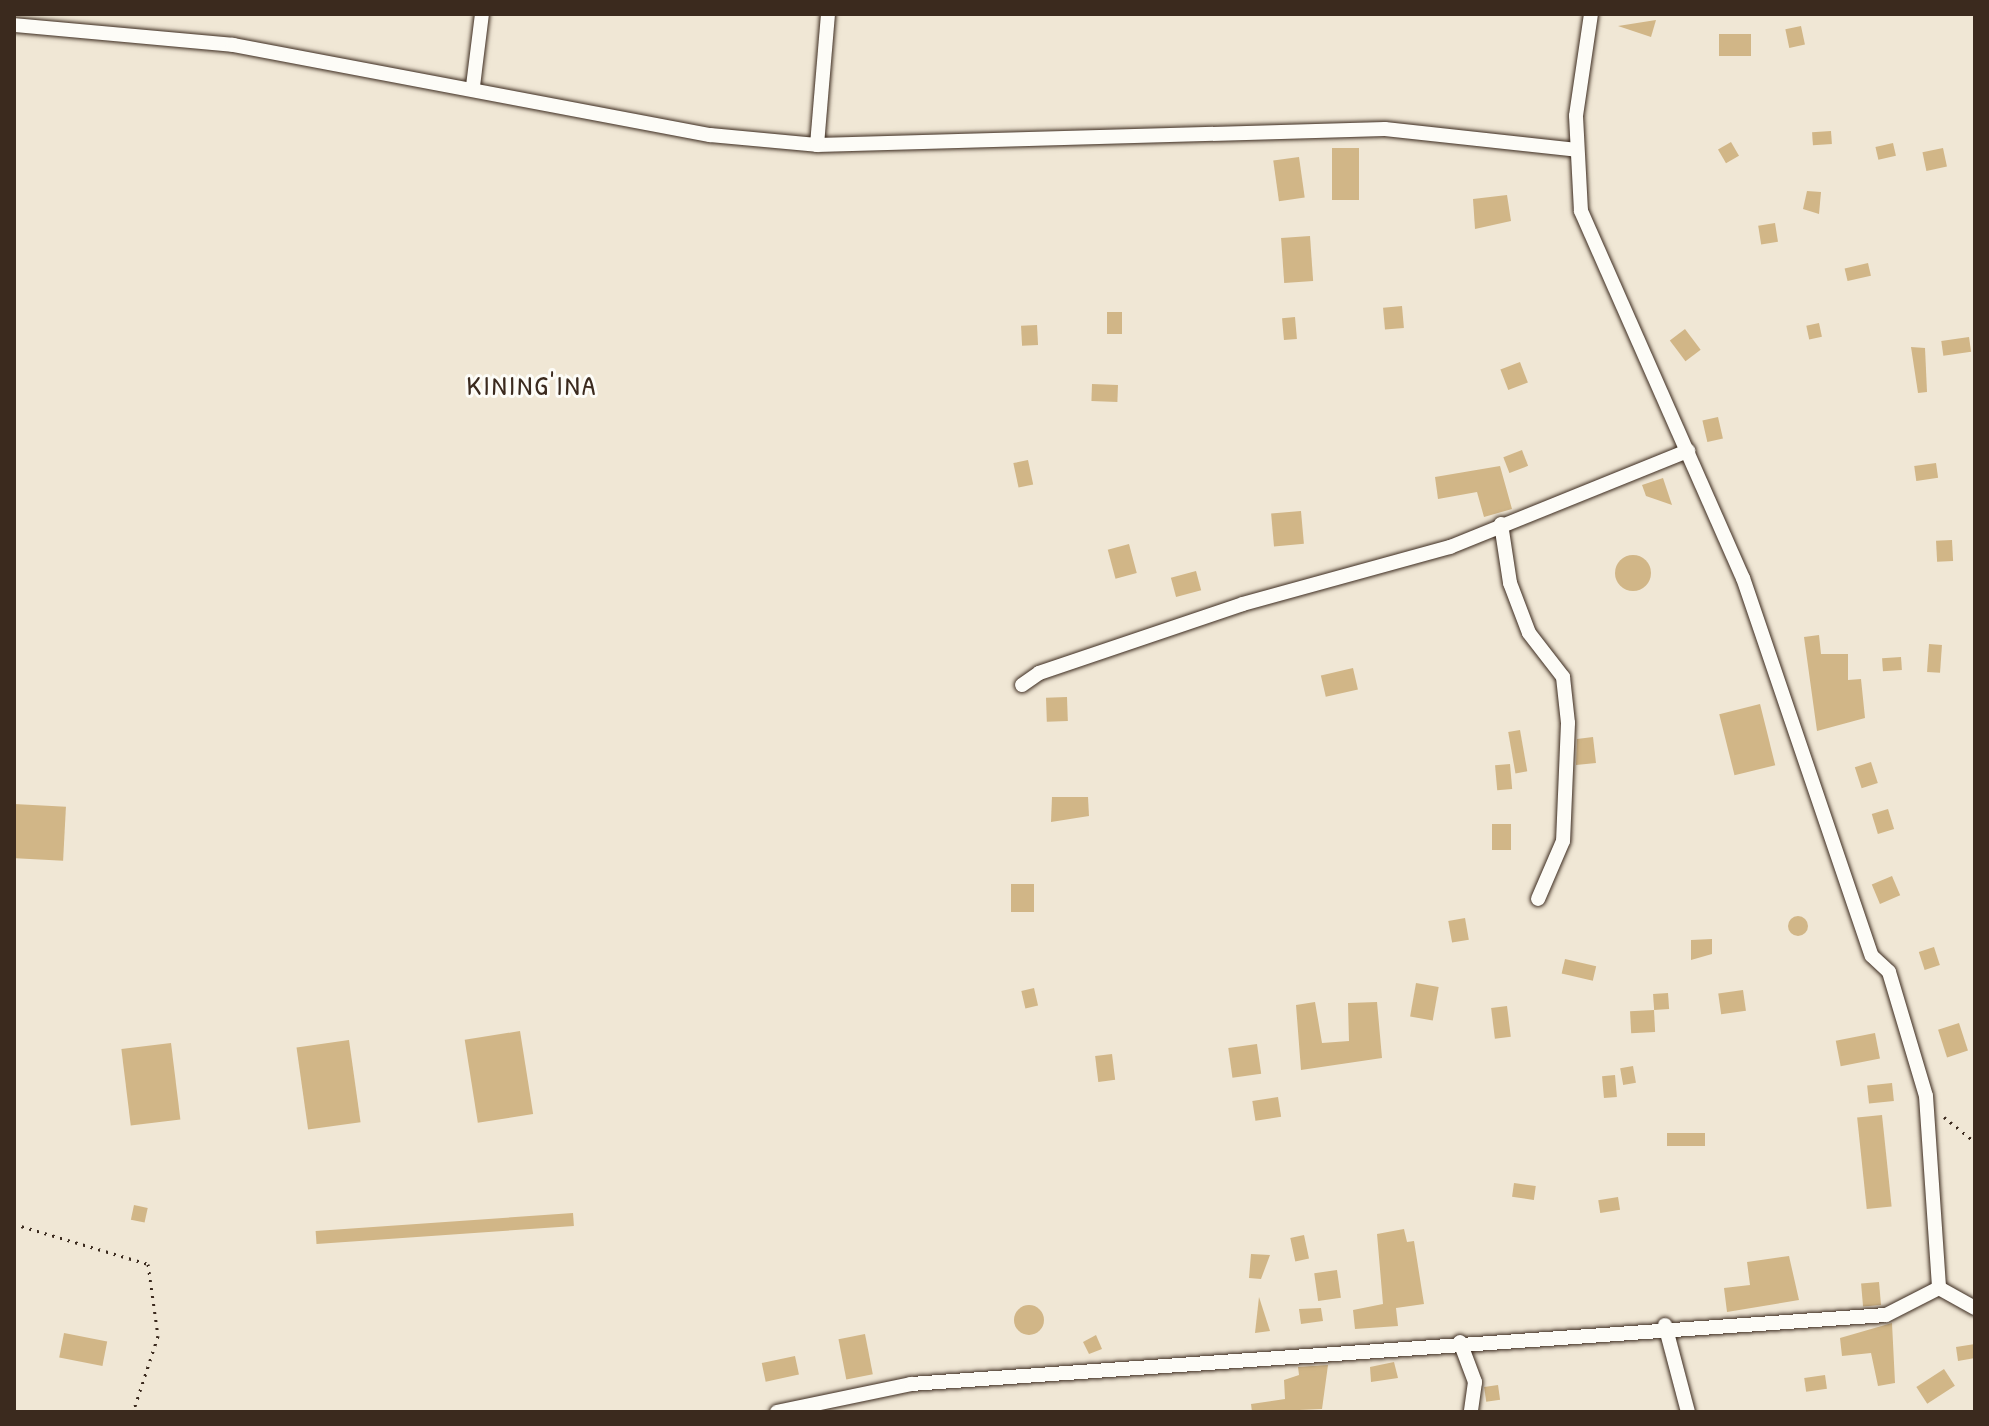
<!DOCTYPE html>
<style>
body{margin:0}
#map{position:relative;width:1989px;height:1426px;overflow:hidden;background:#f0e7d5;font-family:"Patrick Hand",sans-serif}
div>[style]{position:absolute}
.building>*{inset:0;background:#d1b687;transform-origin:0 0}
.round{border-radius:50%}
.path>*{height:3px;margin-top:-1.5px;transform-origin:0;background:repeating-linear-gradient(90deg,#3b2a1e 0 2px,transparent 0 8px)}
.roads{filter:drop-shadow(0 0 2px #3b2a1e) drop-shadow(0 0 2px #3b2a1e)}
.minor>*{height:14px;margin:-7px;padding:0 7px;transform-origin:7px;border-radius:7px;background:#fdfcf7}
span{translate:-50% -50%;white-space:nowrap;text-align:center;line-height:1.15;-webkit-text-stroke:6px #fdfcf7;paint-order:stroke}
.quarter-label{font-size:28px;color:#3b2a1e;letter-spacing:2px}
.frame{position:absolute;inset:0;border:16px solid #3b2a1e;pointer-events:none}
</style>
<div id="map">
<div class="building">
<div style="clip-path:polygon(1656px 20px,1651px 37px,1618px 26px)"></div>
<div style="left:1801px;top:26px;width:19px;height:16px;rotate:78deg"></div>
<div style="left:1719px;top:34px;width:32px;height:22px"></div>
<div style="left:1831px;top:131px;width:13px;height:19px;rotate:86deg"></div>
<div style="left:1731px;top:142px;width:16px;height:15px;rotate:60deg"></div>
<div style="left:1893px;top:143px;width:13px;height:18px;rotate:77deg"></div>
<div style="left:1332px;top:148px;width:27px;height:52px"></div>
<div style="left:1943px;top:148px;width:19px;height:21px;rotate:78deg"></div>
<div style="left:1299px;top:157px;width:41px;height:26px;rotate:82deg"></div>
<div style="clip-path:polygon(1807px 191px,1821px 192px,1819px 214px,1803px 209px)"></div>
<div style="clip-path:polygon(1507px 195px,1511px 221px,1475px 229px,1473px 199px)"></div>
<div style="left:1775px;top:223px;width:19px;height:17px;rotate:81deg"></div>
<div style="left:1310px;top:236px;width:45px;height:29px;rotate:86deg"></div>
<div style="left:1868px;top:263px;width:13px;height:24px;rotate:77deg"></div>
<div style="left:1402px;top:306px;width:22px;height:19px;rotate:85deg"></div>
<div style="left:1107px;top:312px;width:15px;height:22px"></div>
<div style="left:1295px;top:317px;width:22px;height:13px;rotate:85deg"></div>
<div style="left:1819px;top:323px;width:14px;height:13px;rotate:78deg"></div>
<div style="left:1037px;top:325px;width:20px;height:16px;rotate:87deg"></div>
<div style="left:1685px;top:329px;width:26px;height:19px;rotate:53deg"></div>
<div style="left:1969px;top:337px;width:15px;height:28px;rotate:82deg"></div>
<div style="clip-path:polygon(1911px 347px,1925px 348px,1927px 392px,1918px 393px)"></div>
<div style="left:1520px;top:362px;width:22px;height:21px;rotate:69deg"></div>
<div style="left:1092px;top:384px;width:26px;height:17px;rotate:2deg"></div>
<div style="left:1718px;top:417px;width:22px;height:16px;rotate:77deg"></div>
<div style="left:1522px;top:450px;width:17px;height:20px;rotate:69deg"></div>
<div style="left:1028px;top:460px;width:25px;height:15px;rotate:78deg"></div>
<div style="left:1936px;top:463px;width:15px;height:22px;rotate:82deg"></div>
<div style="clip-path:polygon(1500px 466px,1512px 509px,1484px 517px,1477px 492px,1438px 499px,1435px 477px)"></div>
<div style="clip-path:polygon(1663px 478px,1672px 505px,1646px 496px,1642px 485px)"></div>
<div style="left:1301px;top:511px;width:33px;height:30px;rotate:85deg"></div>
<div style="left:1952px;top:540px;width:21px;height:16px;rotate:87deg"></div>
<div style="left:1129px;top:544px;width:30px;height:22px;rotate:75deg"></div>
<div class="round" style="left:1615px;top:555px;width:36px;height:36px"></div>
<div style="left:1196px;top:571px;width:20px;height:26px;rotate:75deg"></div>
<div style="clip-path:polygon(1819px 635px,1821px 654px,1848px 654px,1848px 680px,1861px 679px,1865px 718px,1817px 731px,1804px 637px)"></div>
<div style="left:1929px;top:644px;width:13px;height:28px;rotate:4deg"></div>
<div style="left:1901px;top:657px;width:13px;height:19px;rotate:86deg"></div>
<div style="left:1353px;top:668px;width:22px;height:33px;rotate:77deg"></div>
<div style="left:1067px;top:697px;width:24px;height:21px;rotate:88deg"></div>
<div style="left:1760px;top:704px;width:63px;height:42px;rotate:76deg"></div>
<div style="left:1520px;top:730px;width:42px;height:12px;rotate:80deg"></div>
<div style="clip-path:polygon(1593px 737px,1596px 763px,1576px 765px,1577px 739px)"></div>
<div style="left:1871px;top:762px;width:22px;height:17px;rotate:72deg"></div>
<div style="left:1510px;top:764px;width:25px;height:15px;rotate:85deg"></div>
<div style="clip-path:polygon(1052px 797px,1088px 797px,1089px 816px,1051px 822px)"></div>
<div style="left:14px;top:804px;width:52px;height:54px;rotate:3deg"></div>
<div style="left:1888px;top:809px;width:21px;height:17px;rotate:73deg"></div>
<div style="left:1492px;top:824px;width:19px;height:26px"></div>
<div style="left:1892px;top:876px;width:21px;height:22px;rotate:67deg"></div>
<div style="left:1011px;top:884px;width:23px;height:28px"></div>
<div class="round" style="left:1788px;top:916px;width:20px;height:20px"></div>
<div style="left:1465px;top:918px;width:22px;height:17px;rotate:80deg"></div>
<div style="clip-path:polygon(1712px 939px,1712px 954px,1691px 960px,1691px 940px)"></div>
<div style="left:1934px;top:947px;width:19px;height:16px;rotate:72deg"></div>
<div style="left:1565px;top:959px;width:32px;height:15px;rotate:13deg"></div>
<div style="left:1416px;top:983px;width:23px;height:34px;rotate:10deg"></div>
<div style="left:1034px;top:988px;width:18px;height:13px;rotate:77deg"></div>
<div style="left:1743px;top:990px;width:21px;height:25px;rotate:82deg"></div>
<div style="left:1668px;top:993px;width:16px;height:15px;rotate:86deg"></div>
<div style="clip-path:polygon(1315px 1002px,1322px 1043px,1349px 1041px,1348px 1003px,1377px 1002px,1382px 1058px,1301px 1070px,1296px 1005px)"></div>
<div style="left:1507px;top:1006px;width:31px;height:16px;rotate:83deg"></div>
<div style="left:1654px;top:1010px;width:22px;height:24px;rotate:87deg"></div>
<div style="left:1959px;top:1023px;width:29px;height:22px;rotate:72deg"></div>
<div style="left:520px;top:1031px;width:84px;height:56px;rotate:81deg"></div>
<div style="left:1875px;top:1033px;width:26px;height:40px;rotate:79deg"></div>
<div style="left:349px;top:1040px;width:83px;height:53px;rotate:82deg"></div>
<div style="left:171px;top:1043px;width:77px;height:50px;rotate:83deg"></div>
<div style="left:1257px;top:1044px;width:30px;height:29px;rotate:82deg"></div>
<div style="left:1112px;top:1054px;width:26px;height:17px;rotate:83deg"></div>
<div style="left:1633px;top:1066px;width:17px;height:13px;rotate:80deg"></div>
<div style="left:1615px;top:1075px;width:22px;height:13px;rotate:85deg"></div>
<div style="left:1892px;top:1083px;width:18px;height:25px;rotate:84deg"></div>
<div style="left:1278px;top:1097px;width:20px;height:26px;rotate:81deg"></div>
<div style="left:1882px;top:1115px;width:92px;height:25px;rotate:84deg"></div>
<div style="left:1705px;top:1133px;width:13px;height:38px;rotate:90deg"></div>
<div style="left:1514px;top:1183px;width:22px;height:14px;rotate:8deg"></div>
<div style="left:1618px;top:1197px;width:13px;height:20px;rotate:81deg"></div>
<div style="left:134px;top:1205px;width:14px;height:15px;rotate:12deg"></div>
<div style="left:573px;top:1213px;width:13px;height:258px;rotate:86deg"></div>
<div style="clip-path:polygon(1404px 1229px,1407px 1242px,1414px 1241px,1424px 1304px,1396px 1308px,1398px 1326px,1355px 1329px,1353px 1310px,1383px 1304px,1377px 1234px)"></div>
<div style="left:1304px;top:1235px;width:24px;height:14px;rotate:78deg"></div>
<div style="clip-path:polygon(1251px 1254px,1270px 1255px,1261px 1279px,1249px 1278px)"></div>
<div style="clip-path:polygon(1789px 1256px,1799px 1300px,1727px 1312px,1724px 1288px,1750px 1285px,1747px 1262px)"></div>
<div style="left:1337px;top:1270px;width:28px;height:23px;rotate:82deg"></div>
<div style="left:1879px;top:1282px;width:23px;height:18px;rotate:85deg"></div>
<div style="clip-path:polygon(1259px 1297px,1270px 1331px,1255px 1333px)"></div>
<div class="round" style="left:1014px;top:1305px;width:30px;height:30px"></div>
<div style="clip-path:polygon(1321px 1308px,1323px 1321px,1301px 1324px,1299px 1309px)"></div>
<div style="clip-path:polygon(1892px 1323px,1895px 1383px,1878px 1386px,1871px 1353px,1842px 1356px,1840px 1338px)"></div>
<div style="left:64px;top:1333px;width:44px;height:25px;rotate:11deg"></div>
<div style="left:865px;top:1334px;width:41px;height:27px;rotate:79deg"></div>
<div style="clip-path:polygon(1096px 1335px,1102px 1349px,1089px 1354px,1083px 1342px)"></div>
<div style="clip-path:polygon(1975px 1344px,1975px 1358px,1958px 1361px,1956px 1347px)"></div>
<div style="left:795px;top:1356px;width:19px;height:34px;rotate:78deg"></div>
<div style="clip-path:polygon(1394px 1362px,1398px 1378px,1371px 1382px,1370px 1367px)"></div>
<div style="clip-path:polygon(1328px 1365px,1322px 1409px,1252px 1412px,1251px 1404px,1285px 1399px,1284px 1380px,1299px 1375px,1298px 1367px)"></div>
<div style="left:1944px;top:1369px;width:20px;height:33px;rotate:57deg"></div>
<div style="left:1825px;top:1375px;width:14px;height:21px;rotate:82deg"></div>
<div style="left:1498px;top:1385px;width:15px;height:14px;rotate:82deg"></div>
</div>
<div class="path">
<div style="left:1944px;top:1117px;width:40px;rotate:39deg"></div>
<div style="left:14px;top:1224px;width:140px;rotate:16.6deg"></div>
<div style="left:148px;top:1264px;width:73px;rotate:82.1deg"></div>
<div style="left:158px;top:1336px;width:80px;rotate:108.2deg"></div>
</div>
<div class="roads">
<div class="minor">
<div style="left:1591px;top:14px;width:103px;rotate:98.4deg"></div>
<div style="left:1576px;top:116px;width:95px;rotate:87deg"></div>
<div style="left:1581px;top:211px;width:401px;rotate:66.2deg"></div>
<div style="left:1743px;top:578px;width:399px;rotate:71.2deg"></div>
<div style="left:1872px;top:956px;width:23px;rotate:43deg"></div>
<div style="left:1889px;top:972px;width:129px;rotate:73.4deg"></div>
<div style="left:1926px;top:1096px;width:192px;rotate:86.1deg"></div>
<div style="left:1939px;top:1288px;width:41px;rotate:29.1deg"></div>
<div style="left:14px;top:25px;width:220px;rotate:5.2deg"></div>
<div style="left:233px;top:45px;width:485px;rotate:10.7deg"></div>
<div style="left:710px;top:135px;width:107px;rotate:5.3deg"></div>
<div style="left:817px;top:145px;width:568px;rotate:-1.61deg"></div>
<div style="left:1385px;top:129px;width:193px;rotate:6.2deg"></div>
<div style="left:473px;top:86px;width:73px;rotate:-82.9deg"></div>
<div style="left:817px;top:145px;width:131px;rotate:-85.2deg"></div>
<div style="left:1501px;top:524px;width:60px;rotate:81.3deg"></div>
<div style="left:1510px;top:583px;width:53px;rotate:69.2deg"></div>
<div style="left:1529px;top:633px;width:56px;rotate:52.3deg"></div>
<div style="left:1563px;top:677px;width:46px;rotate:83.8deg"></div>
<div style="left:1568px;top:723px;width:118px;rotate:92.4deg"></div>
<div style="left:1563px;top:841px;width:63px;rotate:113.3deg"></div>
<div style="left:1022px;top:685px;width:21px;rotate:-35deg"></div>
<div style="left:1039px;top:673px;width:215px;rotate:-18.7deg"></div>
<div style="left:1243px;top:604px;width:215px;rotate:-15.4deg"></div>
<div style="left:1450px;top:547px;width:257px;rotate:-22deg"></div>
<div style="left:1665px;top:1325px;width:90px;rotate:75.2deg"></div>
<div style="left:1460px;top:1342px;width:43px;rotate:69.4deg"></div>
<div style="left:1475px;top:1382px;width:30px;rotate:98deg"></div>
<div style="left:777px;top:1412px;width:137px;rotate:-11.8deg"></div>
<div style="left:911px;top:1384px;width:977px;rotate:-4.05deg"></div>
<div style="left:1886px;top:1315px;width:59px;rotate:-27deg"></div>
</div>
</div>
<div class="quarter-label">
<span style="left:532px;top:385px">KINING'INA</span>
</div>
<div class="frame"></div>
</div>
